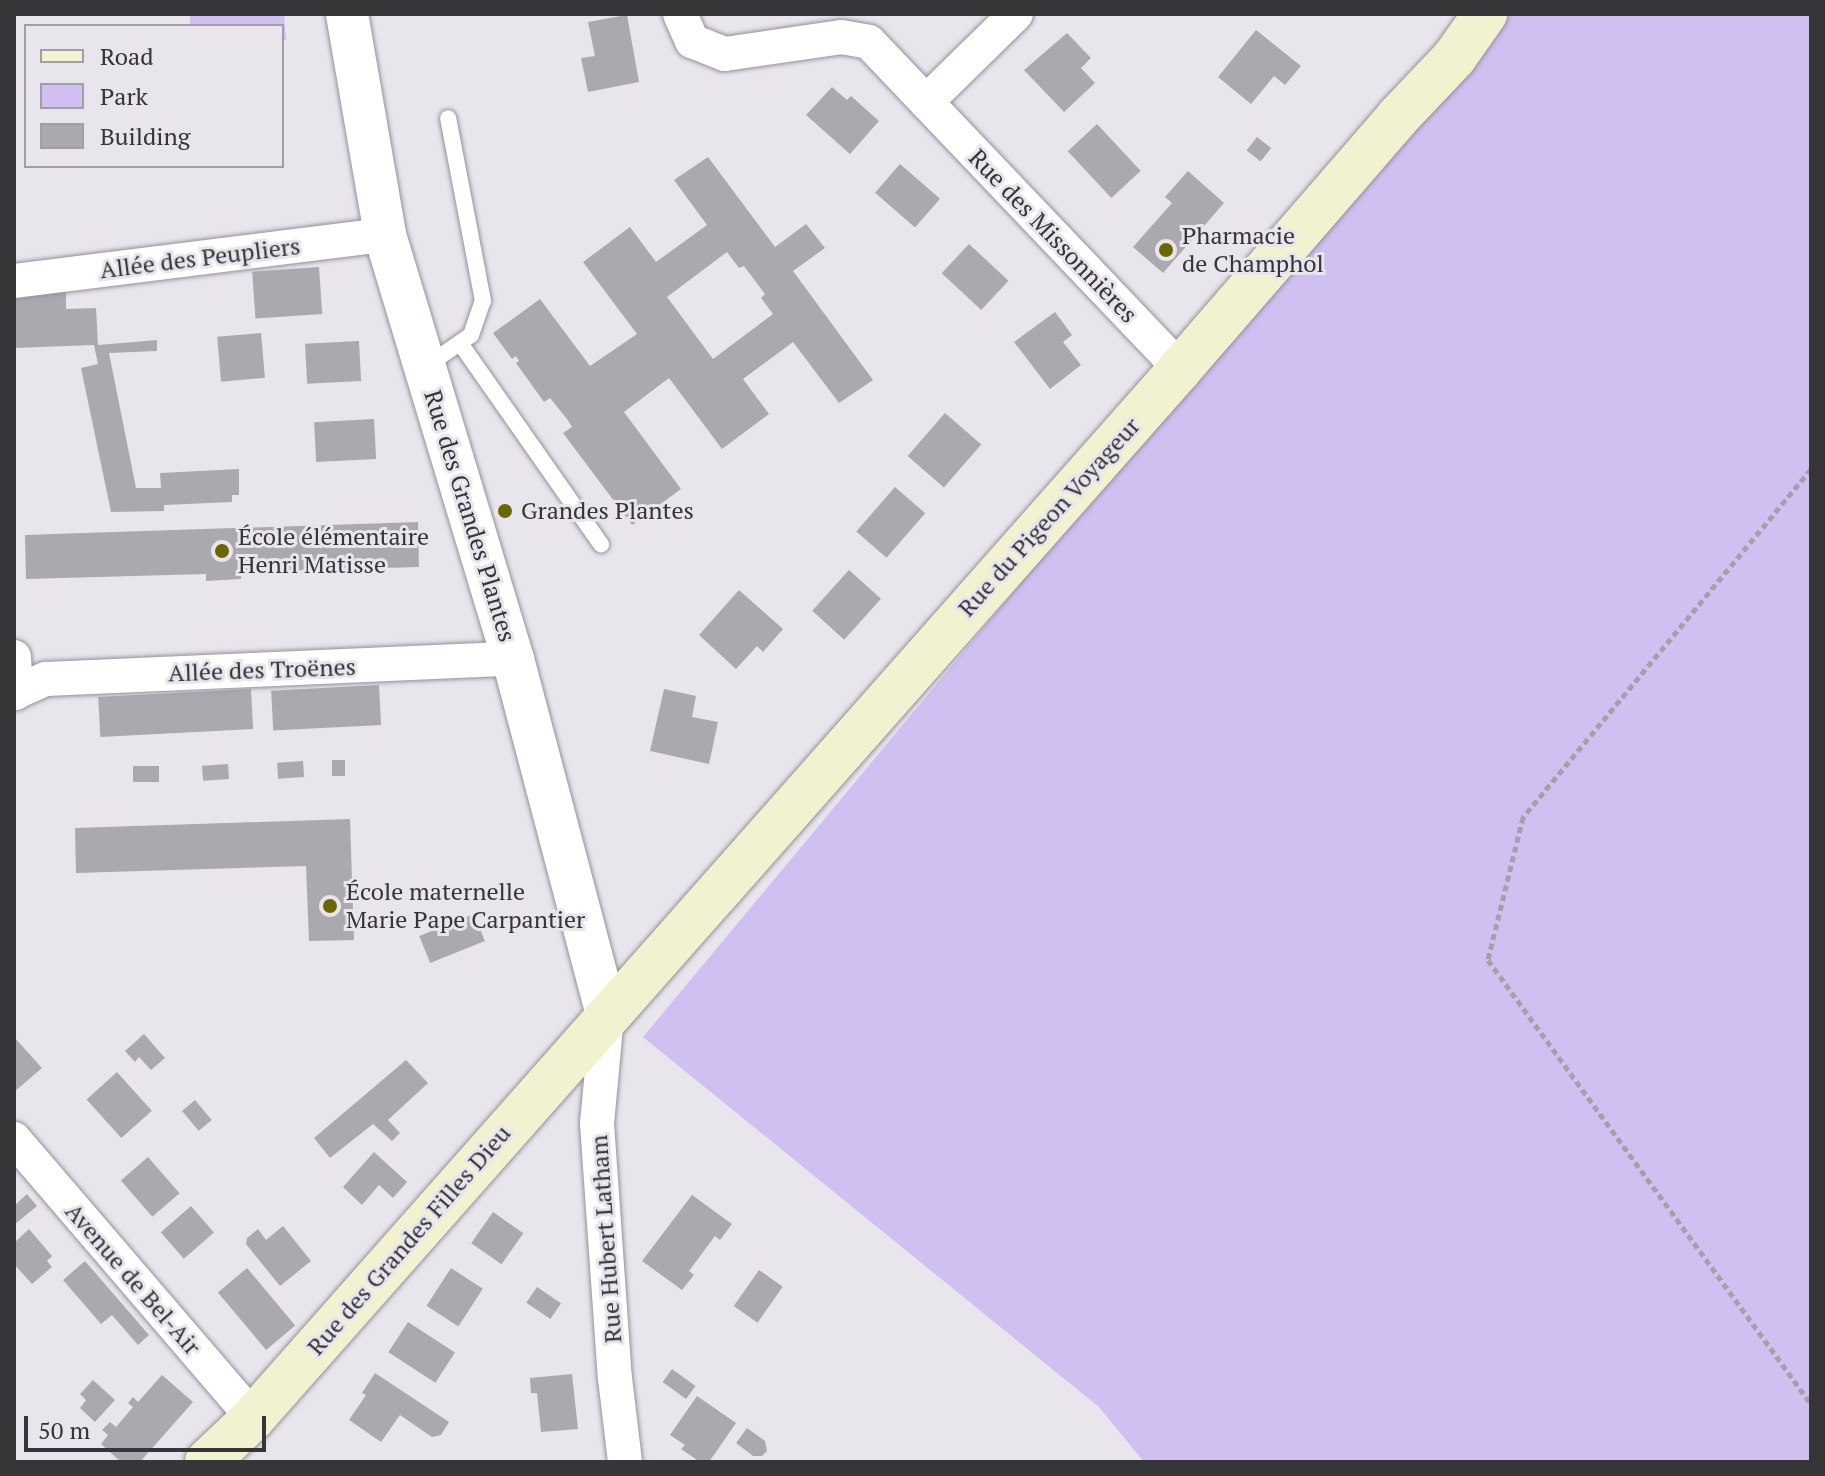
<!DOCTYPE html>
<meta charset="utf-8">
<style>
body{margin:0}
#map{position:relative;width:1825px;height:1476px;overflow:hidden;background:#e8e5ed;font-family:"PT Serif",serif}
div>[style]{position:absolute}
.green>*{inset:0;background:#d0bff1}
.building>*{inset:0;background:#aba9b0;transform-origin:0 0}
.path>*{height:5px;margin-top:-2.5px;transform-origin:0;background:repeating-linear-gradient(90deg,#a3a1a7 0 6px,transparent 0 10px)}
.roads{filter:drop-shadow(0 0 2px #949299) drop-shadow(0 0 2px #949299)}
.service>*{height:16px;margin:-8px;padding:0 8px;transform-origin:8px;border-radius:8px;background:#fff}
.minor>*{height:34px;margin:-17px;padding:0 17px;transform-origin:17px;border-radius:17px;background:#fff}
.tertiary>*{height:42px;margin:-21px;padding:0 21px;transform-origin:21px;border-radius:21px;background:#fff}
.secondary>*{height:44px;margin:-22px;padding:0 22px;transform-origin:22px;border-radius:22px;background:#f3f2d0}
.dots>*{width:22px;height:22px;translate:-50% -50%;box-sizing:border-box;border:4px solid #e8e5ed;border-radius:50%}
span{translate:-50% -50%;white-space:nowrap;text-align:center;line-height:1.15;-webkit-text-stroke:6px #e8e5ed;paint-order:stroke}
.street-label{font-size:24px;color:#363538}
.poi-label{font-size:24px;color:#363538}
.left{translate:0 -50%;text-align:left}
.frame{position:absolute;inset:0;border:16px solid #363538;pointer-events:none}
.legend{position:absolute;left:24px;top:24px;width:260px;height:144px;box-sizing:border-box;background:#e8e5ed;border:2px solid #a19fa5;margin:0;padding:10px 14px;list-style:none;font-size:24px;color:#363538}
.legend li{display:flex;align-items:center;gap:16px;height:40px}
.legend b{width:40px;border:2px solid #a19fa5}
.scale{position:absolute;left:24px;top:1416px;width:242px;height:36px;box-sizing:border-box;border:4px solid #363538;border-top:0;padding-left:10px;font-size:24px;line-height:28px;white-space:nowrap;color:#363538;-webkit-text-stroke:6px #e8e5ed;paint-order:stroke}
</style>
<div id="map">
<div class="green">
<div style="clip-path:polygon(190px 14px,284px 14px,286px 40px,282px 40px,282px 26px,190px 26px)"></div>
<div style="clip-path:polygon(1494px 14px,1811px 14px,1811px 1462px,1144px 1462px,1099px 1407px,643px 1037px)"></div>
</div>
<div class="building">
<div style="clip-path:polygon(627px 15px,639px 82px,588px 92px,581px 58px,595px 56px,588px 22px)"></div>
<div style="clip-path:polygon(1256px 30px,1301px 66px,1285px 85px,1274px 76px,1251px 104px,1218px 77px)"></div>
<div style="clip-path:polygon(1067px 33px,1091px 58px,1081px 68px,1095px 83px,1064px 112px,1024px 70px)"></div>
<div style="clip-path:polygon(832px 87px,847px 100px,851px 96px,879px 121px,850px 154px,806px 115px)"></div>
<div style="left:1097px;top:124px;width:64px;height:40px;rotate:47deg"></div>
<div style="left:1257px;top:137px;width:18px;height:17px;rotate:38deg"></div>
<div style="clip-path:polygon(evenodd,708px 157px,775px 247px,806px 224px,825px 248px,793px 271px,873px 380px,839px 403px,793px 342px,743px 379px,769px 414px,722px 449px,669px 378px,624px 412px,681px 489px,632px 525px,563px 433px,572px 427px,567px 419px,550px 398px,544px 402px,516px 363px,519px 361px,516px 356px,512px 359px,493px 333px,540px 299px,590px 366px,637px 334px,583px 262px,630px 227px,656px 262px,707px 225px,674px 180px,708px 157px,727px 252px,739px 268px,744px 266px,765px 294px,761px 298px,773px 314px,713px 359px,667px 297px,727px 252px)"></div>
<div style="left:900px;top:164px;width:53px;height:38px;rotate:41deg"></div>
<div style="clip-path:polygon(1188px 171px,1224px 203px,1163px 273px,1133px 247px,1172px 203px,1165px 197px)"></div>
<div style="left:969px;top:244px;width:54px;height:40px;rotate:43deg"></div>
<div style="left:319px;top:267px;width:47px;height:67px;rotate:86deg"></div>
<div style="clip-path:polygon(66px 291px,66px 309px,96px 308px,98px 345px,157px 340px,157px 351px,109px 353px,136px 488px,161px 488px,160px 473px,239px 469px,239px 495px,232px 495px,232px 502px,164px 505px,164px 511px,111px 512px,81px 368px,98px 364px,94px 345px,14px 348px,14px 293px)"></div>
<div style="clip-path:polygon(1055px 312px,1072px 335px,1063px 342px,1081px 365px,1050px 389px,1014px 342px)"></div>
<div style="left:261px;top:333px;width:45px;height:44px;rotate:85deg"></div>
<div style="left:359px;top:341px;width:40px;height:54px;rotate:87deg"></div>
<div style="left:945px;top:413px;width:48px;height:57px;rotate:41deg"></div>
<div style="left:374px;top:419px;width:40px;height:60px;rotate:87deg"></div>
<div style="left:895px;top:487px;width:40px;height:59px;rotate:41deg"></div>
<div style="clip-path:polygon(418px 522px,419px 567px,241px 572px,241px 579px,206px 581px,206px 574px,26px 579px,25px 535px)"></div>
<div style="left:849px;top:570px;width:43px;height:55px;rotate:42deg"></div>
<div style="clip-path:polygon(739px 590px,783px 629px,763px 652px,757px 646px,736px 669px,699px 635px)"></div>
<div style="left:379px;top:685px;width:40px;height:108px;rotate:87deg"></div>
<div style="left:251px;top:689px;width:40px;height:153px;rotate:87deg"></div>
<div style="clip-path:polygon(664px 689px,696px 696px,692px 717px,718px 722px,709px 764px,650px 751px)"></div>
<div style="left:332px;top:760px;width:13px;height:16px"></div>
<div style="left:303px;top:761px;width:16px;height:26px;rotate:86deg"></div>
<div style="left:228px;top:764px;width:15px;height:26px;rotate:86deg"></div>
<div style="left:159px;top:766px;width:16px;height:26px;rotate:90deg"></div>
<div style="clip-path:polygon(350px 819px,354px 940px,309px 941px,306px 866px,76px 873px,75px 828px)"></div>
<div style="left:474px;top:914px;width:29px;height:59px;rotate:68deg"></div>
<div style="clip-path:polygon(144px 1034px,165px 1058px,151px 1070px,139px 1057px,135px 1062px,125px 1051px)"></div>
<div style="clip-path:polygon(14px 1037px,42px 1068px,14px 1092px)"></div>
<div style="clip-path:polygon(406px 1060px,428px 1083px,388px 1120px,400px 1133px,392px 1141px,373px 1124px,330px 1158px,314px 1138px)"></div>
<div style="left:117px;top:1072px;width:52px;height:41px;rotate:48deg"></div>
<div style="left:195px;top:1100px;width:26px;height:17px;rotate:50deg"></div>
<div style="clip-path:polygon(374px 1152px,407px 1182px,393px 1198px,379px 1185px,362px 1205px,343px 1187px)"></div>
<div style="left:148px;top:1157px;width:48px;height:36px;rotate:49deg"></div>
<div style="clip-path:polygon(27px 1194px,37px 1206px,14px 1225px,14px 1206px)"></div>
<div style="clip-path:polygon(692px 1195px,732px 1224px,720px 1240px,715px 1236px,689px 1271px,694px 1275px,682px 1290px,642px 1261px)"></div>
<div style="left:191px;top:1206px;width:35px;height:40px;rotate:49deg"></div>
<div style="left:493px;top:1212px;width:37px;height:38px;rotate:35deg"></div>
<div style="clip-path:polygon(283px 1226px,311px 1261px,280px 1286px,246px 1244px,247px 1238px,258px 1229px,266px 1240px)"></div>
<div style="clip-path:polygon(29px 1229px,52px 1256px,47px 1261px,52px 1267px,32px 1284px,14px 1264px,14px 1243px)"></div>
<div style="clip-path:polygon(85px 1261px,149px 1335px,138px 1345px,112px 1315px,101px 1324px,63px 1280px)"></div>
<div style="left:247px;top:1268px;width:75px;height:38px;rotate:50deg"></div>
<div style="left:451px;top:1268px;width:38px;height:45px;rotate:33deg"></div>
<div style="left:759px;top:1270px;width:29px;height:44px;rotate:35deg"></div>
<div style="left:537px;top:1287px;width:29px;height:19px;rotate:34deg"></div>
<div style="left:408px;top:1322px;width:56px;height:36px;rotate:33deg"></div>
<div style="left:672px;top:1369px;width:29px;height:16px;rotate:36deg"></div>
<div style="clip-path:polygon(375px 1373px,449px 1422px,441px 1435px,432px 1437px,400px 1415px,381px 1442px,349px 1420px,366px 1395px,362px 1393px)"></div>
<div style="clip-path:polygon(572px 1374px,578px 1429px,541px 1432px,537px 1393px,531px 1393px,530px 1378px)"></div>
<div style="clip-path:polygon(162px 1375px,193px 1402px,140px 1462px,121px 1462px,101px 1444px,108px 1435px,102px 1430px,110px 1422px,116px 1427px,133px 1407px,128px 1403px,133px 1397px,138px 1402px)"></div>
<div style="clip-path:polygon(93px 1380px,115px 1400px,95px 1422px,80px 1408px,86px 1400px,80px 1394px)"></div>
<div style="clip-path:polygon(697px 1396px,736px 1423px,709px 1462px,700px 1462px,681px 1449px,685px 1445px,670px 1435px)"></div>
<div style="clip-path:polygon(747px 1428px,765px 1441px,767px 1451px,762px 1456px,753px 1456px,736px 1443px)"></div>
</div>
<div class="path">
<div style="left:1811px;top:469px;width:452px;rotate:129.6deg"></div>
<div style="left:1523px;top:817px;width:147px;rotate:103.8deg"></div>
<div style="left:1488px;top:960px;width:549px;rotate:53.96deg"></div>
</div>
<div class="roads">
<div class="service">
<div style="left:460px;top:343px;width:246px;rotate:55deg"></div>
<div style="left:425px;top:367px;width:56px;rotate:-34.8deg"></div>
<div style="left:471px;top:335px;width:36px;rotate:-71deg"></div>
<div style="left:483px;top:301px;width:186px;rotate:-100.8deg"></div>
</div>
<div class="minor">
<div style="left:680px;top:14px;width:30px;rotate:66deg"></div>
<div style="left:692px;top:41px;width:35px;rotate:22deg"></div>
<div style="left:725px;top:54px;width:117px;rotate:-8.3deg"></div>
<div style="left:841px;top:37px;width:28px;rotate:10deg"></div>
<div style="left:869px;top:42px;width:451px;rotate:46.4deg"></div>
<div style="left:926px;top:102px;width:126px;rotate:-44.4deg"></div>
<div style="left:14px;top:281px;width:374px;rotate:-7.1deg"></div>
<div style="left:14px;top:657px;width:36px;rotate:87deg"></div>
<div style="left:14px;top:693px;width:35px;rotate:-24deg"></div>
<div style="left:46px;top:679px;width:467px;rotate:-2.5deg"></div>
<div style="left:607px;top:1016px;width:107px;rotate:95.3deg"></div>
<div style="left:597px;top:1123px;width:256px;rotate:86deg"></div>
<div style="left:615px;top:1378px;width:85px;rotate:83.2deg"></div>
<div style="left:14px;top:1139px;width:367px;rotate:49.4deg"></div>
</div>
<div class="tertiary">
<div style="left:347px;top:14px;width:224px;rotate:80.2deg"></div>
<div style="left:385px;top:235px;width:443px;rotate:73.2deg"></div>
<div style="left:513px;top:659px;width:369px;rotate:75.2deg"></div>
</div>
<div class="secondary">
<div style="left:207px;top:1462px;width:64px;rotate:-43.7deg"></div>
<div style="left:253px;top:1418px;width:1400px;rotate:-48.53deg"></div>
<div style="left:1180px;top:369px;width:333px;rotate:-49.1deg"></div>
<div style="left:1398px;top:117px;width:81px;rotate:-46.5deg"></div>
<div style="left:1454px;top:58px;width:54px;rotate:-54.8deg"></div>
</div>
</div>
<div class="dots">
<div style="left:1166px;top:250px;background:#6b6700"></div>
<div style="left:505px;top:511px;background:#6b6700"></div>
<div style="left:222px;top:551px;background:#6b6700"></div>
<div style="left:330px;top:906px;background:#6b6700"></div>
</div>
<div class="street-label">
<span style="left:1053px;top:236px;rotate:46deg">Rue des Missonnières</span>
<span style="left:200px;top:258px;rotate:-7deg">Allée des Peupliers</span>
<span style="left:470px;top:516px;rotate:73deg">Rue des Grandes Plantes</span>
<span style="left:1049px;top:517px;rotate:-48deg">Rue du Pigeon Voyageur</span>
<span style="left:262px;top:670px;rotate:-2deg">Allée des Troënes</span>
<span style="left:606px;top:1239px;rotate:-94deg">Rue Hubert Latham</span>
<span style="left:409px;top:1240px;rotate:-49deg">Rue des Grandes Filles Dieu</span>
<span style="left:133px;top:1279px;rotate:49deg">Avenue de Bel-Air</span>
</div>
<div class="poi-label">
<span class="left" style="left:1182px;top:250px">Pharmacie<br>de Champhol</span>
<span class="left" style="left:521px;top:511px">Grandes Plantes</span>
<span class="left" style="left:238px;top:551px">École élémentaire<br>Henri Matisse</span>
<span class="left" style="left:346px;top:906px">École maternelle<br>Marie Pape Carpantier</span>
</div>
<div class="frame"></div>
<ul class="legend">
<li><b style="height:10px;background:#f3f2d0"></b>Road</li>
<li><b style="height:22px;background:#d0bff1"></b>Park</li>
<li><b style="height:22px;background:#aba9b0"></b>Building</li>
</ul>
<div class="scale">50 m</div>
</div>
